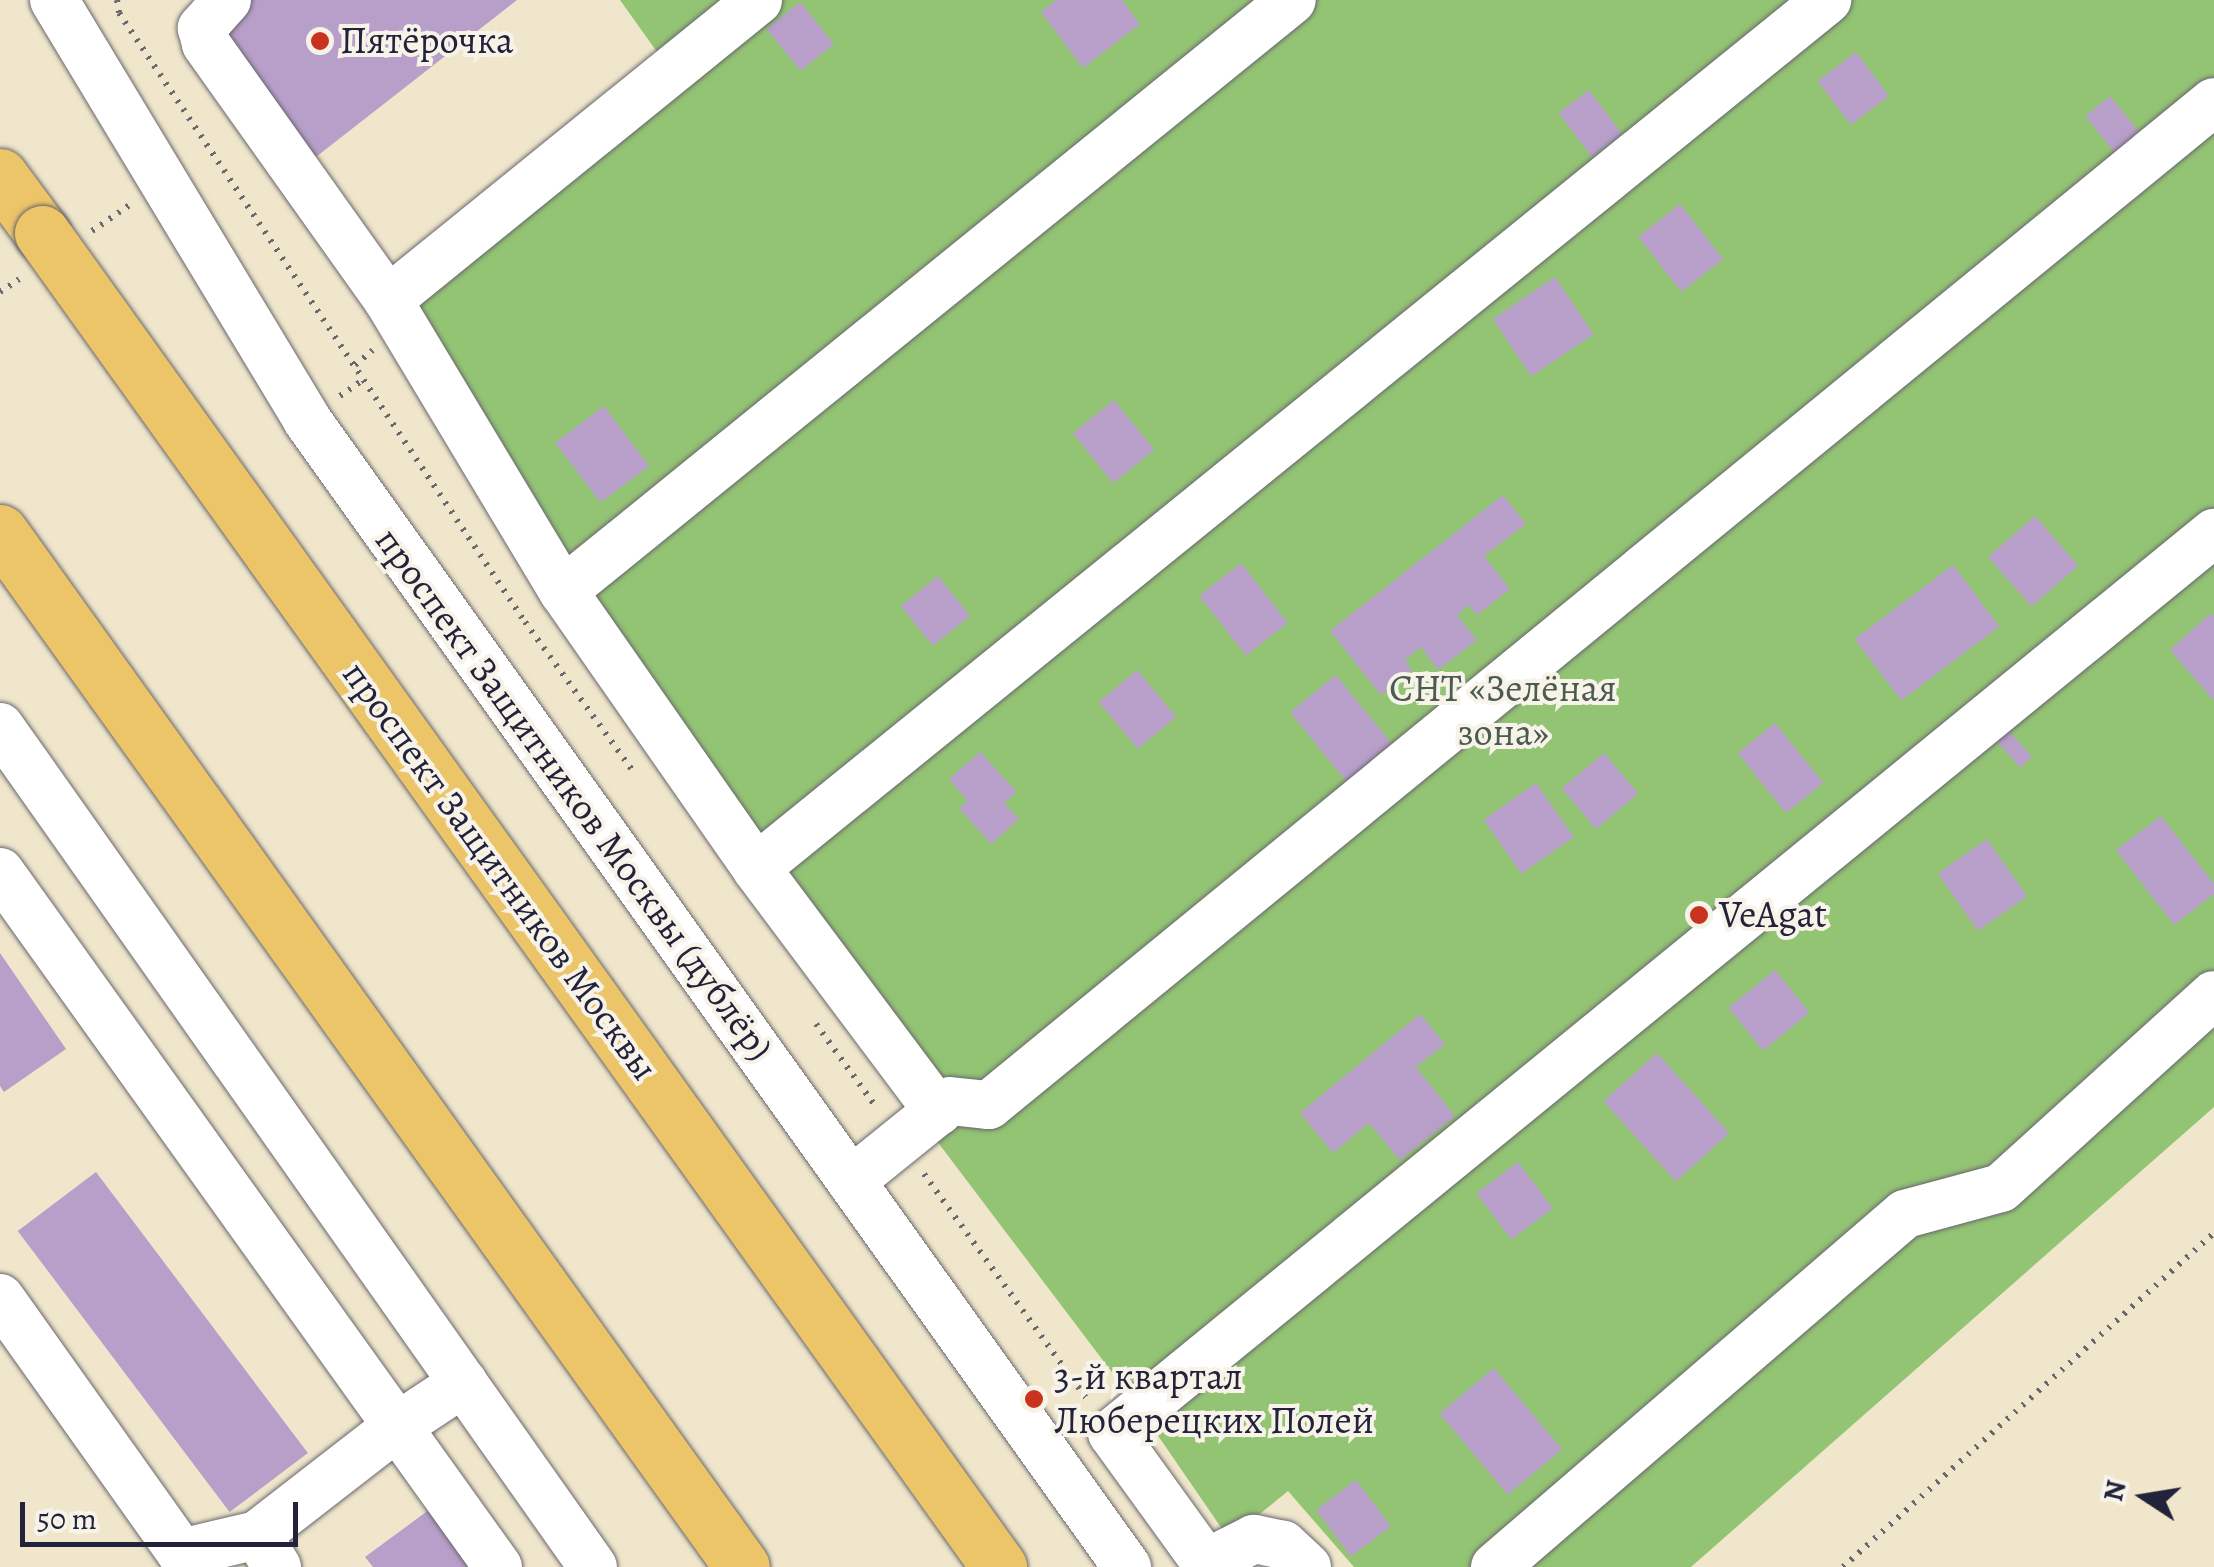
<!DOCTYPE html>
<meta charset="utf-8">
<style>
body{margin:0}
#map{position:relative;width:2214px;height:1567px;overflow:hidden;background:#efe6cb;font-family:Alegreya,serif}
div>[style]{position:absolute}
.green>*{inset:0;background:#93c474}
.building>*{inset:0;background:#b79fca;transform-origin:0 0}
.path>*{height:6px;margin-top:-3px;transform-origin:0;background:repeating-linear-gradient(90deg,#6a676d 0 2.5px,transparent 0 10.5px)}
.roads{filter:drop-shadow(0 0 2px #6a676d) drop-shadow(0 0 2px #6a676d)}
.minor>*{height:48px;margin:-24px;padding:0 24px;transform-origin:24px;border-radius:24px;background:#fff}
.major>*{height:55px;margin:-27.5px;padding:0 27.5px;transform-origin:27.5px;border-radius:27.5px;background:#ecc569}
.bridges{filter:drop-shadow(0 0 2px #6a676d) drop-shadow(0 0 2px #6a676d)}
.major-bridge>*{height:55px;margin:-27.5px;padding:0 27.5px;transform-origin:27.5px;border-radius:27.5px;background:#ecc569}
.dots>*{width:28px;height:28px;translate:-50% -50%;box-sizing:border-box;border:5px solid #f7f3e8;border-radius:50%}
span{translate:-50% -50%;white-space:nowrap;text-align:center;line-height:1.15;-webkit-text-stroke:8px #f7f3e8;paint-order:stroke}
.poi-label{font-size:38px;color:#22223b}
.left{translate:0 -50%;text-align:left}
.park-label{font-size:38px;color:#4a5b4f}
.street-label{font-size:38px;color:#22223b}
.north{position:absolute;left:2094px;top:1447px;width:100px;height:100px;-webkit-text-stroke:8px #f7f3e8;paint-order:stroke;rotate:282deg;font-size:28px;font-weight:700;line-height:40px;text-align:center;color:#22223b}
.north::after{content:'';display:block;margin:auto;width:35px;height:45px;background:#22223b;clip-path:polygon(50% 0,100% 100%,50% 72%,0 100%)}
.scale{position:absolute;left:20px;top:1502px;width:278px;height:45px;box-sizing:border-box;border:5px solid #22223b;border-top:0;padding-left:12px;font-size:30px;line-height:35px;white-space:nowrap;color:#22223b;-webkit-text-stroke:8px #f7f3e8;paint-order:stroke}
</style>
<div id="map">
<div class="green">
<div style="clip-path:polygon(620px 0,2214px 0,2214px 1107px,1691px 1567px,1354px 1567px,1288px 1491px,1229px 1539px,1139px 1408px,924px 1124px,377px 328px,675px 77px)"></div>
</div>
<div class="building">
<div style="clip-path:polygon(250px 0,517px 0,312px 160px,211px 31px)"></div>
<div style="clip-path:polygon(1056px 0,1122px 0,1140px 24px,1083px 68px,1041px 12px)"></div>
<div style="left:800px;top:2px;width:54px;height:43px;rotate:51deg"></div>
<div style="left:1856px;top:52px;width:55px;height:48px;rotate:53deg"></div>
<div style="left:1589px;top:90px;width:55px;height:38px;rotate:53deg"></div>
<div style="left:2110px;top:96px;width:54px;height:32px;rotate:51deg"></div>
<div style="left:1680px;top:204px;width:70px;height:53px;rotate:52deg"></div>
<div style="left:1555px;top:277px;width:69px;height:75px;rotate:56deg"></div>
<div style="left:1114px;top:400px;width:64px;height:53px;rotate:51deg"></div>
<div style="left:604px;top:406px;width:75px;height:61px;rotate:53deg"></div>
<div style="clip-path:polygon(1503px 495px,1526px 524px,1484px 556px,1510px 589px,1477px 615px,1469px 605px,1457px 615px,1477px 640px,1438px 670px,1421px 647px,1405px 660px,1412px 671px,1381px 695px,1330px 631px)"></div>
<div style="left:2035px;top:516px;width:66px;height:62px;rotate:49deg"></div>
<div style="left:1241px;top:563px;width:76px;height:53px;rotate:52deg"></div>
<div style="left:1953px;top:565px;width:77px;height:123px;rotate:53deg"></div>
<div style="left:938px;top:576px;width:51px;height:48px;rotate:51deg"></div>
<div style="clip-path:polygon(2211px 613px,2214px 617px,2214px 701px,2170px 650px)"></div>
<div style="left:1137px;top:670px;width:61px;height:50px;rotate:50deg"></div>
<div style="left:1336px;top:675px;width:90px;height:59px;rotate:51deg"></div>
<div style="left:1775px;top:723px;width:77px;height:48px;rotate:51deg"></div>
<div style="left:2008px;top:730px;width:36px;height:16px;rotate:48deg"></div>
<div style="clip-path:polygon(980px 752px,1017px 792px,1004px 803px,1019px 819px,991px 844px,959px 808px,968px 801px,949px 779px)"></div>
<div style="left:1604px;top:753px;width:53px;height:55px;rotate:50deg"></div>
<div style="left:1536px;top:783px;width:66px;height:64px;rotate:55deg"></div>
<div style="clip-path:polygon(2161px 816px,2214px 884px,2214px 894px,2174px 925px,2116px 850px)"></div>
<div style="left:1987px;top:839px;width:70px;height:60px;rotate:55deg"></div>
<div style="clip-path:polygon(0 953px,66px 1049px,4px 1092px,0 1086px)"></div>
<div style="left:1775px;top:970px;width:55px;height:60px;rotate:51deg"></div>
<div style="clip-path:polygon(1420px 1014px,1445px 1044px,1416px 1067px,1455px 1116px,1400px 1160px,1369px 1123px,1333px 1153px,1300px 1113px)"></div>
<div style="left:1657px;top:1053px;width:108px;height:72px;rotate:48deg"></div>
<div style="left:1518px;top:1162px;width:58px;height:52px;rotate:53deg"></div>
<div style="left:96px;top:1172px;width:352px;height:98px;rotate:53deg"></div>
<div style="left:1494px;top:1368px;width:106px;height:71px;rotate:50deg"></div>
<div style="left:1356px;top:1480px;width:58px;height:50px;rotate:53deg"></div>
<div style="clip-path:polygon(441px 1501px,490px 1567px,373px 1567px,365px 1557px)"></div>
</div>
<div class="path">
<div style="left:117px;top:0;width:13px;rotate:81deg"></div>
<div style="left:119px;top:13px;width:732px;rotate:56.31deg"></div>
<div style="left:525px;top:622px;width:184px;rotate:54.1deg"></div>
<div style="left:92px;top:231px;width:47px;rotate:-34.7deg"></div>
<div style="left:0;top:292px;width:23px;rotate:-34deg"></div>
<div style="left:355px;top:365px;width:23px;rotate:-40deg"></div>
<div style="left:340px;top:396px;width:29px;rotate:-35deg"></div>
<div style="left:816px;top:1024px;width:102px;rotate:54.1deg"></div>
<div style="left:924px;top:1174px;width:283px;rotate:54.1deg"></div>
<div style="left:1843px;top:1567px;width:499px;rotate:-42deg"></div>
</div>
<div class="roads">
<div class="minor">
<div style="left:54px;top:0;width:490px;rotate:58.9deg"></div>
<div style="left:307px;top:420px;width:1410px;rotate:54.44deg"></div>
<div style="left:227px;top:0;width:38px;rotate:132deg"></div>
<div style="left:202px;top:28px;width:16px;rotate:76deg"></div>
<div style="left:206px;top:44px;width:314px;rotate:54.6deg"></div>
<div style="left:388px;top:300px;width:340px;rotate:59deg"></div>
<div style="left:563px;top:591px;width:338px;rotate:55.1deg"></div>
<div style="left:756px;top:868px;width:304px;rotate:53.2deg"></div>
<div style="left:388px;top:300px;width:476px;rotate:-39deg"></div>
<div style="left:563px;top:591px;width:938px;rotate:-39.03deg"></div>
<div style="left:0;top:727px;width:1028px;rotate:54.78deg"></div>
<div style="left:756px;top:868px;width:1379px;rotate:-39.02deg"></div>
<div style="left:0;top:872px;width:855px;rotate:54.38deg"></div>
<div style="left:851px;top:1181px;width:127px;rotate:-38.9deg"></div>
<div style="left:950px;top:1101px;width:39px;rotate:6deg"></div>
<div style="left:989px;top:1105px;width:1583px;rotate:-39.31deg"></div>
<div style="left:0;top:1298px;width:313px;rotate:54.6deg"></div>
<div style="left:181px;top:1553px;width:78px;rotate:-13.3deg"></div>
<div style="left:277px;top:1567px;width:38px;rotate:-122deg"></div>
<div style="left:257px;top:1535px;width:175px;rotate:-37.8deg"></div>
<div style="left:395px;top:1428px;width:82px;rotate:-33.5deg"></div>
<div style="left:1307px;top:1567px;width:33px;rotate:-137deg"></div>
<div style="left:1283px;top:1545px;width:30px;rotate:-168deg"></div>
<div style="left:1254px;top:1539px;width:54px;rotate:153.4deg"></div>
<div style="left:1206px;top:1563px;width:160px;rotate:-125.9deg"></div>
<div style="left:1112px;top:1433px;width:1423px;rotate:-39.24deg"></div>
<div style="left:1495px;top:1567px;width:541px;rotate:-40.73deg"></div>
<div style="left:1905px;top:1214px;width:99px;rotate:-15.2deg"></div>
<div style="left:2001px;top:1188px;width:287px;rotate:-42.2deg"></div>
</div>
<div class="major">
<div style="left:0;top:176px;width:71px;rotate:53.6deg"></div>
<div style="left:0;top:532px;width:1273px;rotate:54.36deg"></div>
</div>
</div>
<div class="bridges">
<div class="major-bridge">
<div style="left:42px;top:233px;width:1642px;rotate:54.34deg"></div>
</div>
</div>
<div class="dots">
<div style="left:320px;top:41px;background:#c8321e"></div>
<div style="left:1699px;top:915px;background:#c8321e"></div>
<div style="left:1034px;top:1399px;background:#c8321e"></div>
</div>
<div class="poi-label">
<span class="left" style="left:340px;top:41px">Пятёрочка</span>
<span class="left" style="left:1719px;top:915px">VeAgat</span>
<span class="left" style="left:1054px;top:1399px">3-й квартал<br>Люберецких Полей</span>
</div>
<div class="park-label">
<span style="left:1503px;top:711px">СНТ «Зелёная<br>зона»</span>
</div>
<div class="street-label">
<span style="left:574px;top:794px;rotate:54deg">проспект Защитников Москвы (дублёр)</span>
<span style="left:500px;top:871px;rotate:54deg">проспект Защитников Москвы</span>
</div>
<div class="north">N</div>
<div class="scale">50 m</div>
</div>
